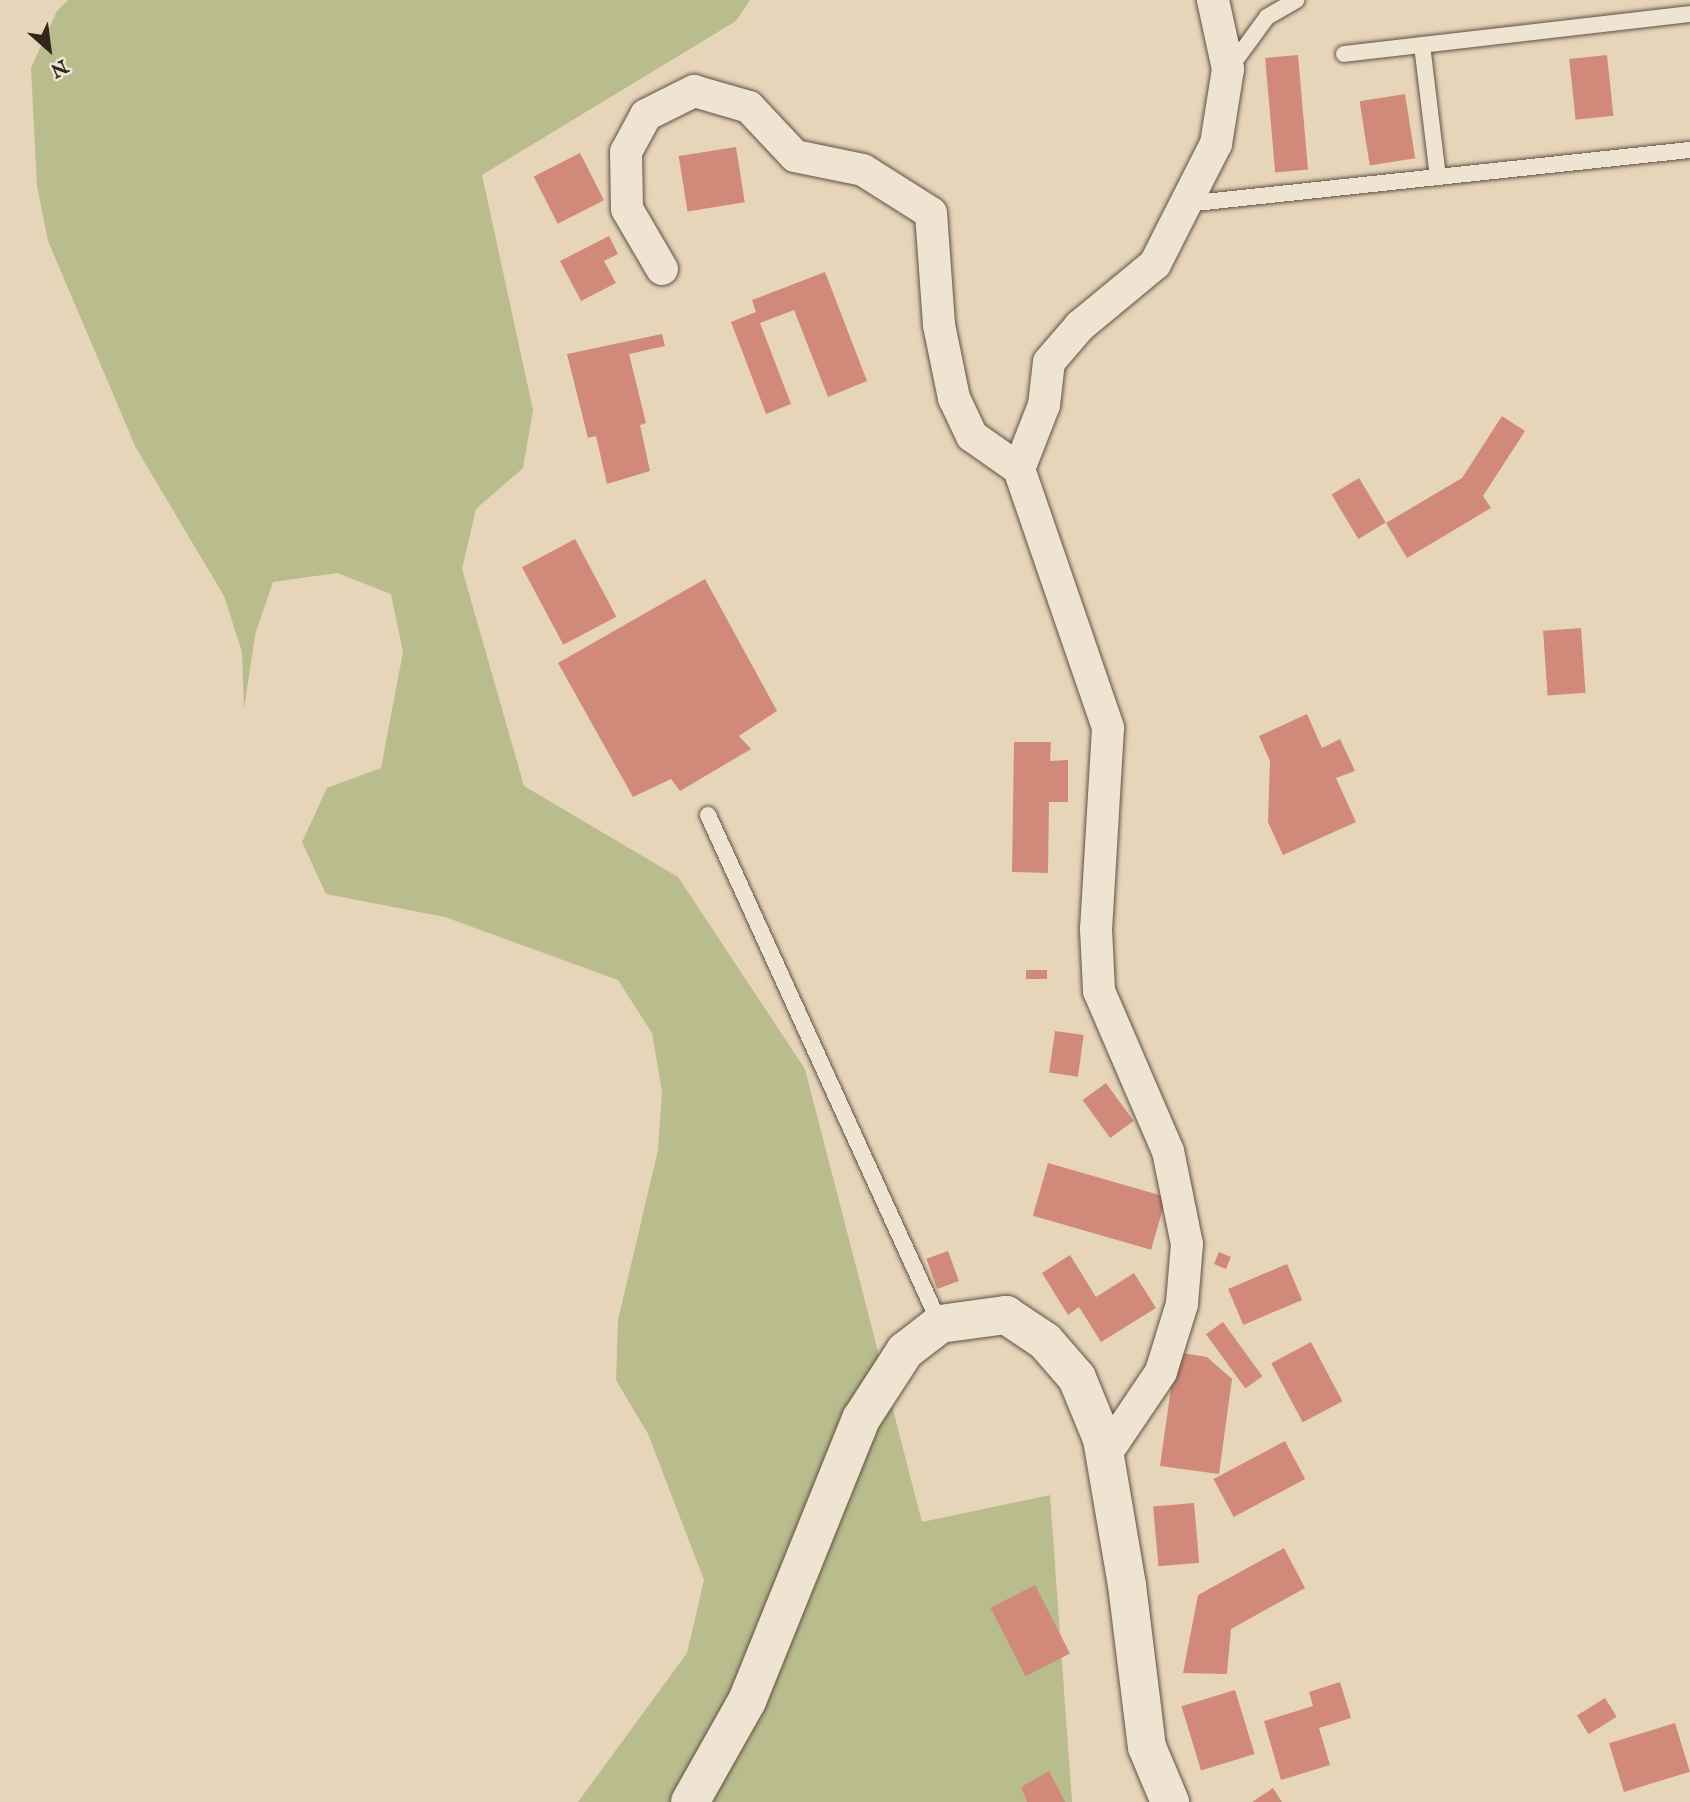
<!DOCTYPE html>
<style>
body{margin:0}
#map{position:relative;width:1690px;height:1802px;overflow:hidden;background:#e7d5ba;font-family:"IM FELL English",serif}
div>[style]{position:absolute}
.green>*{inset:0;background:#b9bc8d}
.building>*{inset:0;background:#d18a7a;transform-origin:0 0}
.roads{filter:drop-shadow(0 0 2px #5f5243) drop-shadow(0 0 2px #5f5243)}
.lane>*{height:16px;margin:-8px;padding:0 8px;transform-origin:8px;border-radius:8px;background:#efe4d2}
.street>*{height:32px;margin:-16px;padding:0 16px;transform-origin:16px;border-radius:16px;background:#efe4d2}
.secondary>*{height:38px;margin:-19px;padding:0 19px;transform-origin:19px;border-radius:19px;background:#efe4d2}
span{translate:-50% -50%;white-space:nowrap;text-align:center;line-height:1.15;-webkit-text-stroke:5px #efe4d2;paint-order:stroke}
.north{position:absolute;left:14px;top:14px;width:70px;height:70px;-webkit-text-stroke:5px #efe4d2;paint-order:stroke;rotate:152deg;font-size:19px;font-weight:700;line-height:28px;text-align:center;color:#32261b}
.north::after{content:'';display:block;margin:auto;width:24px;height:32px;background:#32261b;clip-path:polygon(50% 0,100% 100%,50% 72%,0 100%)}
</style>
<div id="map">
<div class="green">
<div style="clip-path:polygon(68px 0,750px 0,736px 21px,482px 175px,533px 410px,523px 468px,476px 509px,462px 569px,524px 786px,678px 877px,805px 1069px,922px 1522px,1050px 1495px,1072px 1802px,578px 1802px,687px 1653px,704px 1580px,648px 1434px,616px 1380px,618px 1320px,658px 1150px,662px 1092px,652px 1033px,618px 980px,445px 917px,326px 894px,302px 842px,327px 788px,381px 768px,403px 652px,391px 594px,337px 573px,273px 582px,255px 635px,244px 709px,242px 652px,224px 596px,136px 448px,48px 241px,37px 186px,31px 68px,57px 11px)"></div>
</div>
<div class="building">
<div style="left:1298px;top:55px;width:115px;height:33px;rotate:85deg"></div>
<div style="left:1607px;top:55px;width:61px;height:38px;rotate:84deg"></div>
<div style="left:1405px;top:94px;width:65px;height:46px;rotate:81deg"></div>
<div style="left:736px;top:147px;width:56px;height:58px;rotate:81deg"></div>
<div style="left:580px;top:153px;width:53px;height:52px;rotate:63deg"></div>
<div style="clip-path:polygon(609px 236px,618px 254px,604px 261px,616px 283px,581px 301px,560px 261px)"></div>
<div style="clip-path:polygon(825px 272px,867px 381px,828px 397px,794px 310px,760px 323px,791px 404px,766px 414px,731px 322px,756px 312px,752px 300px)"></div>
<div style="clip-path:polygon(662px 334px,665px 346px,629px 354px,646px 423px,640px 425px,650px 471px,607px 484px,596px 436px,588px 438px,567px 354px)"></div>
<div style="clip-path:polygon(1502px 416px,1525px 431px,1483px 496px,1491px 508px,1407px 558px,1386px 523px,1462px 478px)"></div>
<div style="left:1359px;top:478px;width:52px;height:32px;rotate:59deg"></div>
<div style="left:575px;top:539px;width:88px;height:60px;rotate:62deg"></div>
<div style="clip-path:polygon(705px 579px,777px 711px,739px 736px,751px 749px,680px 791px,671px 779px,633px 797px,558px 663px)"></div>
<div style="left:1581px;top:628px;width:65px;height:38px;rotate:86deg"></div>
<div style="clip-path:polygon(1307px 714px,1322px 748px,1340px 739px,1355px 771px,1336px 778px,1356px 822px,1283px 855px,1268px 822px,1270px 761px,1259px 736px)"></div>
<div style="clip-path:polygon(1014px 742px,1051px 742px,1050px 761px,1068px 760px,1068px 802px,1049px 802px,1048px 873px,1012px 872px)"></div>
<div style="left:1026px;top:970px;width:21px;height:9px"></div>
<div style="left:1055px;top:1031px;width:29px;height:42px;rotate:8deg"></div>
<div style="left:1106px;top:1083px;width:47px;height:29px;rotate:54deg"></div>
<div style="left:1048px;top:1163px;width:123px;height:55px;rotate:16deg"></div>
<div style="left:948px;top:1251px;width:32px;height:23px;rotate:70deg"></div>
<div style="left:1219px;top:1252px;width:13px;height:13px;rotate:23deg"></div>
<div style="clip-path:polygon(1070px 1255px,1096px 1297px,1134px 1273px,1156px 1308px,1101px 1342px,1079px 1307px,1068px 1315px,1042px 1273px)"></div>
<div style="left:1287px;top:1264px;width:39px;height:64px;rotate:67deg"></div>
<div style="left:1223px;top:1322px;width:67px;height:21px;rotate:54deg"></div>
<div style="left:1311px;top:1342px;width:67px;height:45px;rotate:62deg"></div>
<div style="clip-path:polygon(1176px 1352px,1207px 1357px,1232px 1379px,1219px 1474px,1160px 1466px)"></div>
<div style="left:1285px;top:1441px;width:43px;height:81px;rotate:62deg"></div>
<div style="left:1194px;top:1503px;width:60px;height:41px;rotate:85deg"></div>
<div style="clip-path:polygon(1284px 1548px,1305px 1588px,1231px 1629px,1227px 1674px,1183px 1673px,1198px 1595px)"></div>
<div style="left:1035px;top:1585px;width:77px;height:50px;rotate:63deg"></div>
<div style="clip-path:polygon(1340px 1682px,1351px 1718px,1319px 1728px,1330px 1765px,1281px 1780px,1264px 1721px,1313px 1706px,1309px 1692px)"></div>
<div style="left:1235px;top:1690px;width:67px;height:56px;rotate:73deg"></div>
<div style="left:1605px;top:1698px;width:22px;height:33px;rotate:58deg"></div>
<div style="left:1675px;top:1723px;width:51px;height:69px;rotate:73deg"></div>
<div style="clip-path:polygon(1049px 1771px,1065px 1802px,1027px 1802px,1021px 1787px)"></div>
<div style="clip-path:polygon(1273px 1788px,1282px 1802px,1252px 1802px)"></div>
</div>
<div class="roads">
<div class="lane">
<div style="left:1422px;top:45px;width:133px;rotate:83.1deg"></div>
<div style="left:1344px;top:54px;width:348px;rotate:-6.6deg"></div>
<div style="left:1229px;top:69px;width:64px;rotate:-53.8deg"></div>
<div style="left:1267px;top:17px;width:34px;rotate:-30deg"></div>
<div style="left:1186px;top:204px;width:507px;rotate:-6.12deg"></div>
<div style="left:708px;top:815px;width:559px;rotate:65.5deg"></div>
</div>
<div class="street">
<div style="left:662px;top:269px;width:69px;rotate:-120.3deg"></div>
<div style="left:627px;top:209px;width:57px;rotate:-91deg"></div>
<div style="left:626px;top:152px;width:42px;rotate:-61.6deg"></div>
<div style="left:646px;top:115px;width:54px;rotate:-26.6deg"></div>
<div style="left:694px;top:91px;width:57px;rotate:16.2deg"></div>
<div style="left:749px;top:107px;width:67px;rotate:46.8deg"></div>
<div style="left:795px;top:156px;width:69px;rotate:11.6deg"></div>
<div style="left:863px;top:170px;width:80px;rotate:32.3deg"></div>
<div style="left:931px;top:213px;width:112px;rotate:85.9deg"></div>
<div style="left:939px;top:325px;width:75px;rotate:78.4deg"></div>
<div style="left:954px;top:398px;width:42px;rotate:64.7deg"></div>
<div style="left:972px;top:436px;width:57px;rotate:35.1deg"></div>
<div style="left:1019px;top:469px;width:274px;rotate:71deg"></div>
<div style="left:1108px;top:728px;width:201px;rotate:93.4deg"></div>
<div style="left:1096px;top:929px;width:62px;rotate:87.2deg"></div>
<div style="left:1099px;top:991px;width:174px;rotate:66.7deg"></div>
<div style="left:1168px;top:1151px;width:95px;rotate:78.5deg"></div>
<div style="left:1187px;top:1244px;width:60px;rotate:94.8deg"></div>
<div style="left:1182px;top:1304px;width:71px;rotate:107.2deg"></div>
<div style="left:1161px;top:1372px;width:100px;rotate:124deg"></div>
<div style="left:1019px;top:469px;width:69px;rotate:-68.7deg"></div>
<div style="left:1044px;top:405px;width:43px;rotate:-83.4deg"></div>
<div style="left:1049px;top:362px;width:48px;rotate:-49.3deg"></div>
<div style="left:1080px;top:326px;width:97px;rotate:-39.6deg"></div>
<div style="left:1155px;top:264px;width:135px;rotate:-63.1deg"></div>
<div style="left:1216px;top:144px;width:76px;rotate:-80.9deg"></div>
<div style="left:1228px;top:69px;width:71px;rotate:-102.3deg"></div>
</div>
<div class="secondary">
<div style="left:690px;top:1802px;width:116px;rotate:-60.6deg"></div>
<div style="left:747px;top:1701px;width:304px;rotate:-68deg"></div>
<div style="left:861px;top:1419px;width:81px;rotate:-57.1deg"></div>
<div style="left:905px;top:1351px;width:44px;rotate:-37.6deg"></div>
<div style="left:940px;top:1324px;width:67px;rotate:-7.8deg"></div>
<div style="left:1006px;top:1315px;width:47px;rotate:33.7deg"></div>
<div style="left:1045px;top:1341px;width:49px;rotate:49.1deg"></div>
<div style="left:1077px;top:1378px;width:66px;rotate:67.7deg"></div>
<div style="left:1102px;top:1439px;width:148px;rotate:80.3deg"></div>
<div style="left:1127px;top:1585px;width:163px;rotate:83deg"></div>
<div style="left:1147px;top:1747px;width:60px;rotate:67.3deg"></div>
</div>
</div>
<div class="north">N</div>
</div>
